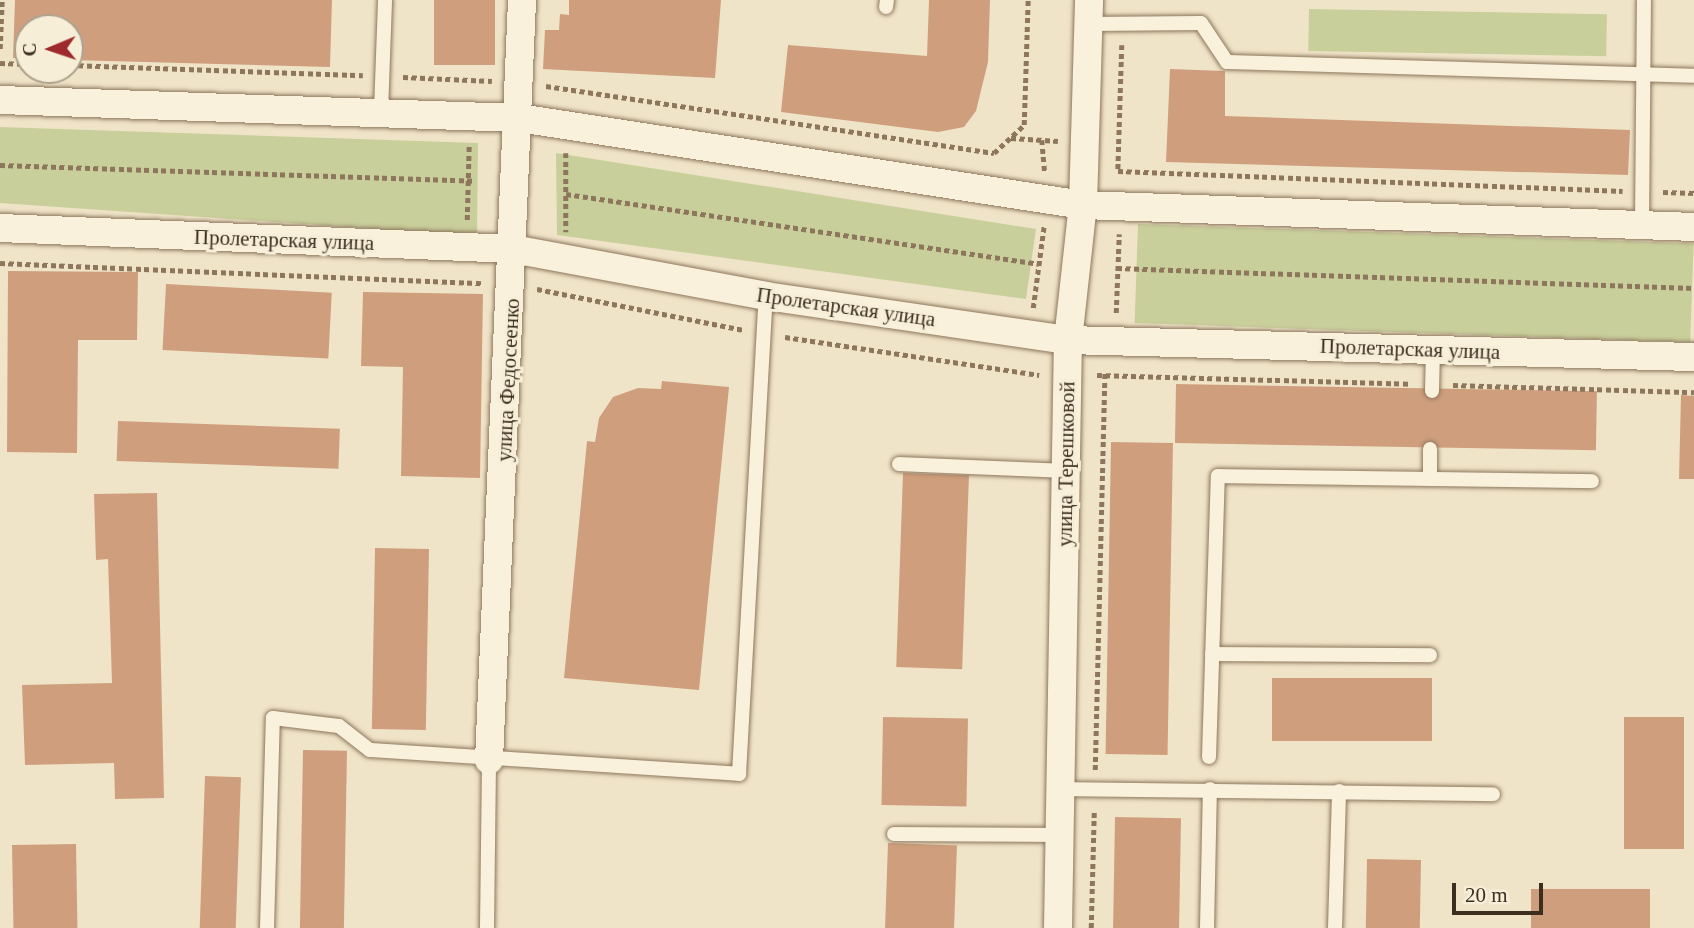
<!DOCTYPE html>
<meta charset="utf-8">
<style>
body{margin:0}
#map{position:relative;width:1694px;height:928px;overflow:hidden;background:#f0e4c8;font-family:"Times New Roman",serif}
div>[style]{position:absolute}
.green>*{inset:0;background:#c9cf9b;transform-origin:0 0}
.building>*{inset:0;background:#cf9f7d;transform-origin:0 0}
.path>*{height:4.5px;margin-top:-2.25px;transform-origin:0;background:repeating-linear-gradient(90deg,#8d765c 0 5px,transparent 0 8.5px)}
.roads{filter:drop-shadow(0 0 2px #8d765c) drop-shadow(0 0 2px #8d765c)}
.lane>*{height:14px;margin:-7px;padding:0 7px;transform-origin:7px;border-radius:7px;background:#faf1dc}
.street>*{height:28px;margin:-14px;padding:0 14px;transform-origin:14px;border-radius:14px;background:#faf1dc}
span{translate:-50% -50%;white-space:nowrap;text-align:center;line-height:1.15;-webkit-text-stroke:6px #f7eed8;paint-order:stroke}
.street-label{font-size:21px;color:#3d2e20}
.north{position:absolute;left:14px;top:14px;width:70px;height:70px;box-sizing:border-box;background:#f7eed8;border:2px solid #ada18e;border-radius:50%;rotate:268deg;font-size:19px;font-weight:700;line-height:28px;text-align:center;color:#3d2e20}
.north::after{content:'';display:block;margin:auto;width:24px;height:32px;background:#9e2a2b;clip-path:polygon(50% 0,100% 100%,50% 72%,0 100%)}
.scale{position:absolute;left:1452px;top:883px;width:91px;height:32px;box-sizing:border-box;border:4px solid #3d2e20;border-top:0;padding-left:9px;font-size:21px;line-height:24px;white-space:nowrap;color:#3d2e20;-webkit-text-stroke:5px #f7eed8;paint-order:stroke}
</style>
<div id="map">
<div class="green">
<div style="left:1309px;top:9px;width:298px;height:42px;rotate:1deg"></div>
<div style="clip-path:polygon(0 127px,478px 143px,477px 236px,0 203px)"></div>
<div style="clip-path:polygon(556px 153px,1036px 229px,1026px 299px,557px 235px)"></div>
<div style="left:1138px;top:224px;width:556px;height:99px;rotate:2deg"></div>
</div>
<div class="building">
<div style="clip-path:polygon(15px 0,332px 0,330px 67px,70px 60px,70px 28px,28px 28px,28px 58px,13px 58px)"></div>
<div style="left:434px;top:0;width:61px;height:65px"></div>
<div style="clip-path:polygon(569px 0,721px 0,715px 78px,543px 69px,545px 30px,559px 30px,560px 14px,569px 15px)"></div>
<div style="clip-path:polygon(929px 0,990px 0,988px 62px,976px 111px,964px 127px,938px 132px,781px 112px,788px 45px,927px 56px)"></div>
<div style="clip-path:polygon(1170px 69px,1225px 71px,1225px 116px,1630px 130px,1628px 175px,1166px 162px)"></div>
<div style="clip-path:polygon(8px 271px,138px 272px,137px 340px,78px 340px,77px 453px,7px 452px)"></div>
<div style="left:166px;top:284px;width:166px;height:66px;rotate:3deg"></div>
<div style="clip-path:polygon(363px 292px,483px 294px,480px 478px,401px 476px,403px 367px,361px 366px)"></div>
<div style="clip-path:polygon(662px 381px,729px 387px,699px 690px,564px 678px,587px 441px,595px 442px,599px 418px,613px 397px,638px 388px,661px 389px)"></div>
<div style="left:1176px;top:384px;width:421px;height:59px;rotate:1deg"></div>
<div style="clip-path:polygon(1681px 395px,1694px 396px,1694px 479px,1679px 479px)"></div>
<div style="left:118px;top:421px;width:222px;height:40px;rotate:2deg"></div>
<div style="left:1111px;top:442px;width:62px;height:312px;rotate:1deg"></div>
<div style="left:903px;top:473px;width:66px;height:194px;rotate:2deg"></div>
<div style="clip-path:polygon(157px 493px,164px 798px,115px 799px,114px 763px,25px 765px,22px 685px,112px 683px,108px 559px,96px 560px,94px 494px)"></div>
<div style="left:375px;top:548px;width:54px;height:181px;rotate:1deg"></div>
<div style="left:1272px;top:678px;width:160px;height:63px"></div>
<div style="left:883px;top:717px;width:85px;height:88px;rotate:1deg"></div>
<div style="left:1624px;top:717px;width:60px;height:132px"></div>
<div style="left:303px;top:750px;width:44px;height:178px;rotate:1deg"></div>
<div style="left:205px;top:776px;width:36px;height:152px;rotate:2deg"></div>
<div style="left:1115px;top:817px;width:66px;height:111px;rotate:1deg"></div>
<div style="left:888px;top:843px;width:69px;height:85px;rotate:2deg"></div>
<div style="left:76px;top:844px;width:84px;height:64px;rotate:89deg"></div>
<div style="left:1367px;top:859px;width:54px;height:69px;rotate:1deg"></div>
<div style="left:1531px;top:889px;width:119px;height:39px"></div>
</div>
<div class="path">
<div style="left:1122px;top:45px;width:126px;rotate:91.8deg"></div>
<div style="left:1118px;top:171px;width:505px;rotate:2.27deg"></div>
<div style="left:0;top:49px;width:49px;rotate:-87.7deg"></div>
<div style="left:0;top:63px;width:28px;rotate:2deg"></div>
<div style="left:70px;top:65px;width:293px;rotate:2deg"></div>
<div style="left:403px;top:77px;width:89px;rotate:2.6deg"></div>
<div style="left:546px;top:86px;width:453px;rotate:8.5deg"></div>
<div style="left:994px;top:153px;width:41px;rotate:-43deg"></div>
<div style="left:1024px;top:125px;width:125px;rotate:-88.2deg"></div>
<div style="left:1011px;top:138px;width:47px;rotate:3.7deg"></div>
<div style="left:1042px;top:140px;width:33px;rotate:85deg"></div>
<div style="left:566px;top:153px;width:79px;rotate:90deg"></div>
<div style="left:0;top:165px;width:476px;rotate:1.9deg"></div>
<div style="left:1663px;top:192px;width:31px;rotate:2deg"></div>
<div style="left:566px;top:194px;width:478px;rotate:8.4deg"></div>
<div style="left:467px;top:220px;width:74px;rotate:-88.5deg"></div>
<div style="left:0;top:263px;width:483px;rotate:2.4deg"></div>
<div style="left:1117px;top:268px;width:577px;rotate:1.99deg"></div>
<div style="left:537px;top:289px;width:212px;rotate:11.2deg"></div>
<div style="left:1033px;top:308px;width:83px;rotate:-82.4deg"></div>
<div style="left:1116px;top:313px;width:79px;rotate:-87.8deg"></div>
<div style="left:785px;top:337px;width:257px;rotate:8.5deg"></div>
<div style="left:1097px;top:375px;width:313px;rotate:1.6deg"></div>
<div style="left:1453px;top:385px;width:241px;rotate:1.7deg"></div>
<div style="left:1095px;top:770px;width:397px;rotate:-88.6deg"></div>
<div style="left:1091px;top:928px;width:118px;rotate:-88.5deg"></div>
</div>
<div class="roads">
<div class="lane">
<div style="left:886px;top:7px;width:7px;rotate:-82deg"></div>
<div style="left:1089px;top:24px;width:112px;rotate:-0.5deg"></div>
<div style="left:1201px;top:23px;width:47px;rotate:56.3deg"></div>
<div style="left:1227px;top:62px;width:467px;rotate:1.7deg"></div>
<div style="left:381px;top:111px;width:111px;rotate:-87.9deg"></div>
<div style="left:1642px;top:225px;width:225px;rotate:-89.5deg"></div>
<div style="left:1432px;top:391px;width:41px;rotate:-88.6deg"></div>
<div style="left:899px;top:464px;width:167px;rotate:2.4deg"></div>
<div style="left:1430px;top:479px;width:30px;rotate:-90deg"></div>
<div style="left:1212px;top:654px;width:218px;rotate:0.3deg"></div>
<div style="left:1209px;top:757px;width:281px;rotate:-88.2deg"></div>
<div style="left:1218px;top:476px;width:374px;rotate:0.8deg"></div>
<div style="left:1060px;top:789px;width:433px;rotate:0.7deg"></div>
<div style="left:894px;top:834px;width:165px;rotate:0.3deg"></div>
<div style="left:267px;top:928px;width:210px;rotate:-88.4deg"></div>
<div style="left:273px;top:718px;width:66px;rotate:6.9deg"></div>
<div style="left:339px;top:726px;width:39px;rotate:38deg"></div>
<div style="left:370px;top:750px;width:370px;rotate:3.7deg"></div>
<div style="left:739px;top:774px;width:479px;rotate:-86.8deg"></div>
<div style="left:487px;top:928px;width:168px;rotate:-89.3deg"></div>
<div style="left:1207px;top:928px;width:139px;rotate:-88.8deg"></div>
<div style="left:1335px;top:928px;width:137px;rotate:-88.3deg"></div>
</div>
<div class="street">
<div style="left:0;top:100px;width:519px;rotate:1.99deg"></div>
<div style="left:519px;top:118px;width:571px;rotate:8.77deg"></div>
<div style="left:1083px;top:205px;width:611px;rotate:2.06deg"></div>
<div style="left:0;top:228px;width:513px;rotate:2.34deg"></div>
<div style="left:513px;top:249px;width:257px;rotate:10.5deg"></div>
<div style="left:766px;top:296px;width:305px;rotate:8.3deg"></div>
<div style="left:1068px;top:340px;width:626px;rotate:1.56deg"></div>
<div style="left:489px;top:760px;width:761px;rotate:-87.51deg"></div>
<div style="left:1058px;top:928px;width:588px;rotate:-89.03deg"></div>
<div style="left:1068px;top:340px;width:136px;rotate:-83.7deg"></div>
<div style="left:1083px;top:205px;width:205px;rotate:-88.3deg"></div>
</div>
</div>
<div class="street-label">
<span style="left:284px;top:240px;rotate:2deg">Пролетарская улица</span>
<span style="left:846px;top:307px;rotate:8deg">Пролетарская улица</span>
<span style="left:1410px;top:349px;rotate:2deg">Пролетарская улица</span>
<span style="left:508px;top:380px;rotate:-87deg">улица Федосеенко</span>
<span style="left:1066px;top:464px;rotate:-89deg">улица Терешковой</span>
</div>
<div class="north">С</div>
<div class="scale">20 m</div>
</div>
